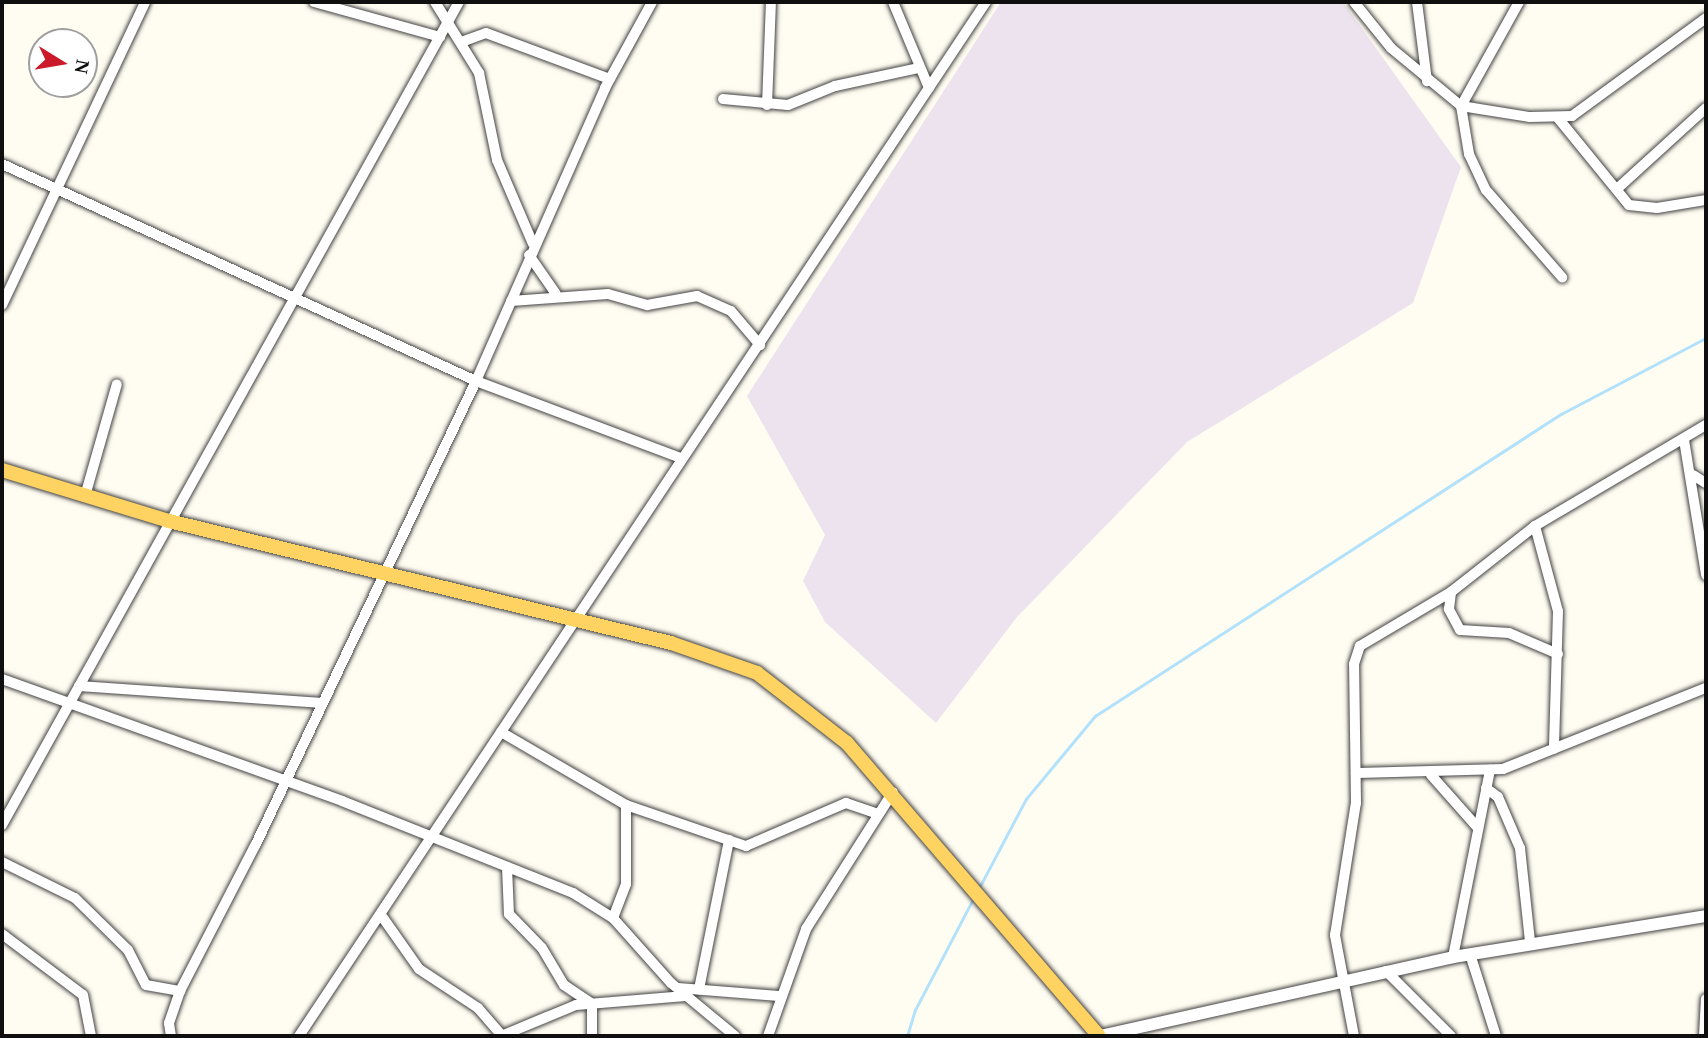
<!DOCTYPE html>
<style>
body{margin:0}
#map{position:relative;width:1708px;height:1038px;overflow:hidden;background:#fffcf1;font-family:Georgia,serif}
div>[style]{position:absolute}
.industrial>*{inset:0;background:#ede3ee}
.stream>*{height:2.5px;margin:-1.25px;padding:0 1.25px;transform-origin:1.25px;border-radius:1.25px;background:#b2e2fb}
.roads{filter:drop-shadow(0 0 2px #424242) drop-shadow(0 0 2px #424242)}
.minor>*{height:10px;margin:-5px;padding:0 5px;transform-origin:5px;border-radius:5px;background:#fff}
.tertiary>*{height:12px;margin:-6px;padding:0 6px;transform-origin:6px;border-radius:6px;background:#fff}
.primary>*{height:14px;margin:-7px;padding:0 7px;transform-origin:7px;border-radius:7px;background:#ffd361}
span{translate:-50% -50%;white-space:nowrap;text-align:center;line-height:1.15;-webkit-text-stroke:7px #fff;paint-order:stroke}
.frame{position:absolute;inset:0;border:4px solid #0f0f0f;pointer-events:none}
.north{position:absolute;left:28px;top:28px;width:70px;height:70px;box-sizing:border-box;background:#fff;border:2px solid #9f9f9f;border-radius:50%;rotate:101deg;font-size:19px;font-weight:700;line-height:28px;text-align:center;color:#0f0f0f}
.north::after{content:'';display:block;margin:auto;width:24px;height:32px;background:#cb1b2a;clip-path:polygon(50% 0,100% 100%,50% 72%,0 100%)}
</style>
<div id="map">
<div class="industrial">
<div style="clip-path:polygon(1001px 2px,1343px 2px,1461px 167px,1413px 303px,1187px 442px,1017px 617px,936px 723px,825px 622px,803px 581px,825px 535px,747px 396px)"></div>
</div>
<div class="stream">
<div style="left:979px;top:888px;width:101px;rotate:-62.2deg"></div>
<div style="left:1026px;top:799px;width:108px;rotate:-50.3deg"></div>
<div style="left:1095px;top:716px;width:555px;rotate:-32.95deg"></div>
<div style="left:1561px;top:414px;width:164px;rotate:-27.7deg"></div>
<div style="left:907px;top:1036px;width:27px;rotate:-73deg"></div>
<div style="left:915px;top:1010px;width:127px;rotate:-62.4deg"></div>
</div>
<div class="roads">
<div class="minor">
<div style="left:314px;top:2px;width:131px;rotate:15.5deg"></div>
<div style="left:435px;top:2px;width:84px;rotate:58.2deg"></div>
<div style="left:479px;top:73px;width:89px;rotate:78.3deg"></div>
<div style="left:497px;top:160px;width:91px;rotate:66.8deg"></div>
<div style="left:893px;top:2px;width:93px;rotate:67.3deg"></div>
<div style="left:1354px;top:2px;width:59px;rotate:51.2deg"></div>
<div style="left:1391px;top:48px;width:91px;rotate:39.6deg"></div>
<div style="left:1461px;top:106px;width:70px;rotate:9.1deg"></div>
<div style="left:1530px;top:117px;width:42px;rotate:-1.4deg"></div>
<div style="left:1572px;top:116px;width:166px;rotate:-36.2deg"></div>
<div style="left:1417px;top:2px;width:80px;rotate:82.8deg"></div>
<div style="left:1519px;top:2px;width:119px;rotate:119.1deg"></div>
<div style="left:1461px;top:106px;width:49px;rotate:80.5deg"></div>
<div style="left:1469px;top:154px;width:40px;rotate:65deg"></div>
<div style="left:1486px;top:190px;width:116px;rotate:48.9deg"></div>
<div style="left:464px;top:41px;width:23px;rotate:-20deg"></div>
<div style="left:486px;top:33px;width:132px;rotate:20.4deg"></div>
<div style="left:723px;top:99px;width:65px;rotate:5.3deg"></div>
<div style="left:788px;top:105px;width:51px;rotate:-22deg"></div>
<div style="left:835px;top:86px;width:85px;rotate:-12.2deg"></div>
<div style="left:767px;top:105px;width:103px;rotate:-87.8deg"></div>
<div style="left:1558px;top:118px;width:112px;rotate:50.8deg"></div>
<div style="left:1629px;top:205px;width:28px;rotate:6deg"></div>
<div style="left:1657px;top:208px;width:50px;rotate:-9.3deg"></div>
<div style="left:2px;top:164px;width:521px;rotate:24.6deg"></div>
<div style="left:476px;top:381px;width:219px;rotate:20.6deg"></div>
<div style="left:1618px;top:188px;width:119px;rotate:-42.3deg"></div>
<div style="left:529px;top:255px;width:47px;rotate:55.3deg"></div>
<div style="left:511px;top:301px;width:97px;rotate:-4.1deg"></div>
<div style="left:608px;top:294px;width:41px;rotate:15.8deg"></div>
<div style="left:647px;top:305px;width:51px;rotate:-10.2deg"></div>
<div style="left:697px;top:296px;width:37px;rotate:24deg"></div>
<div style="left:731px;top:311px;width:45px;rotate:49.5deg"></div>
<div style="left:2px;top:305px;width:335px;rotate:-64.7deg"></div>
<div style="left:1684px;top:440px;width:137px;rotate:80.7deg"></div>
<div style="left:1693px;top:475px;width:15px;rotate:32deg"></div>
<div style="left:85px;top:496px;width:116px;rotate:-74.1deg"></div>
<div style="left:1535px;top:526px;width:88px;rotate:74.9deg"></div>
<div style="left:1558px;top:611px;width:138px;rotate:91.7deg"></div>
<div style="left:1558px;top:654px;width:53px;rotate:-156.8deg"></div>
<div style="left:1509px;top:633px;width:49px;rotate:-176.5deg"></div>
<div style="left:1460px;top:630px;width:24px;rotate:-118deg"></div>
<div style="left:1449px;top:609px;width:17px;rotate:-83deg"></div>
<div style="left:1451px;top:592px;width:107px;rotate:-38.2deg"></div>
<div style="left:1535px;top:526px;width:199px;rotate:-30.6deg"></div>
<div style="left:2px;top:679px;width:361px;rotate:19.7deg"></div>
<div style="left:342px;top:801px;width:249px;rotate:21.7deg"></div>
<div style="left:573px;top:893px;width:47px;rotate:32deg"></div>
<div style="left:613px;top:918px;width:87px;rotate:48.3deg"></div>
<div style="left:671px;top:983px;width:83px;rotate:39.6deg"></div>
<div style="left:79px;top:686px;width:244px;rotate:4deg"></div>
<div style="left:501px;top:732px;width:145px;rotate:30.3deg"></div>
<div style="left:626px;top:805px;width:127px;rotate:18.9deg"></div>
<div style="left:746px;top:846px;width:109px;rotate:-23.3deg"></div>
<div style="left:846px;top:803px;width:34px;rotate:19deg"></div>
<div style="left:1358px;top:773px;width:145px;rotate:-1.6deg"></div>
<div style="left:1503px;top:769px;width:219px;rotate:-21.8deg"></div>
<div style="left:1431px;top:775px;width:71px;rotate:48.4deg"></div>
<div style="left:1486px;top:788px;width:15px;rotate:37deg"></div>
<div style="left:1498px;top:797px;width:56px;rotate:66.7deg"></div>
<div style="left:1520px;top:848px;width:95px;rotate:83.9deg"></div>
<div style="left:2px;top:825px;width:941px;rotate:-60.96deg"></div>
<div style="left:2px;top:862px;width:81px;rotate:26.3deg"></div>
<div style="left:75px;top:898px;width:74px;rotate:44.5deg"></div>
<div style="left:128px;top:950px;width:39px;rotate:63deg"></div>
<div style="left:146px;top:985px;width:35px;rotate:10deg"></div>
<div style="left:507px;top:867px;width:47px;rotate:87.6deg"></div>
<div style="left:509px;top:914px;width:47px;rotate:45.9deg"></div>
<div style="left:542px;top:948px;width:43px;rotate:59.3deg"></div>
<div style="left:564px;top:985px;width:34px;rotate:34deg"></div>
<div style="left:592px;top:1004px;width:32px;rotate:90deg"></div>
<div style="left:381px;top:915px;width:66px;rotate:54.9deg"></div>
<div style="left:419px;top:969px;width:71px;rotate:33.5deg"></div>
<div style="left:478px;top:1008px;width:37px;rotate:49deg"></div>
<div style="left:613px;top:918px;width:36px;rotate:-69deg"></div>
<div style="left:626px;top:884px;width:79px;rotate:-90deg"></div>
<div style="left:2px;top:934px;width:101px;rotate:37deg"></div>
<div style="left:83px;top:995px;width:42px;rotate:79deg"></div>
<div style="left:1470px;top:954px;width:86px;rotate:72.4deg"></div>
<div style="left:1453px;top:957px;width:191px;rotate:-78.8deg"></div>
<div style="left:1386px;top:971px;width:92px;rotate:45deg"></div>
<div style="left:678px;top:988px;width:101px;rotate:4.5deg"></div>
<div style="left:699px;top:989px;width:152px;rotate:-78.6deg"></div>
<div style="left:171px;top:1036px;width:13px;rotate:-99deg"></div>
<div style="left:169px;top:1023px;width:34px;rotate:-71deg"></div>
<div style="left:180px;top:991px;width:165px;rotate:-62.7deg"></div>
<div style="left:256px;top:844px;width:513px;rotate:-64.58deg"></div>
<div style="left:476px;top:381px;width:320px;rotate:-66.2deg"></div>
<div style="left:605px;top:88px;width:98px;rotate:-61.3deg"></div>
<div style="left:299px;top:1036px;width:1241px;rotate:-56.4deg"></div>
<div style="left:501px;top:1036px;width:81px;rotate:-22.5deg"></div>
<div style="left:576px;top:1005px;width:110px;rotate:-4.7deg"></div>
<div style="left:768px;top:1036px;width:114px;rotate:-70.4deg"></div>
<div style="left:806px;top:929px;width:162px;rotate:-57.6deg"></div>
<div style="left:1354px;top:1036px;width:103px;rotate:-100.7deg"></div>
<div style="left:1335px;top:935px;width:134px;rotate:-81deg"></div>
<div style="left:1356px;top:803px;width:139px;rotate:-90.8deg"></div>
<div style="left:1354px;top:664px;width:19px;rotate:-72deg"></div>
<div style="left:1360px;top:646px;width:106px;rotate:-30.7deg"></div>
<div style="left:1704px;top:1036px;width:37px;rotate:-87deg"></div>
</div>
<div class="tertiary">
<div style="left:1100px;top:1036px;width:362px;rotate:-12.6deg"></div>
<div style="left:1453px;top:957px;width:256px;rotate:-9.2deg"></div>
</div>
<div class="primary">
<div style="left:2px;top:470px;width:175px;rotate:17deg"></div>
<div style="left:169px;top:521px;width:517px;rotate:13.66deg"></div>
<div style="left:671px;top:643px;width:91px;rotate:19.2deg"></div>
<div style="left:757px;top:673px;width:114px;rotate:37.9deg"></div>
<div style="left:847px;top:743px;width:386px;rotate:49.3deg"></div>
</div>
</div>
<div class="frame"></div>
<div class="north">N</div>
</div>
